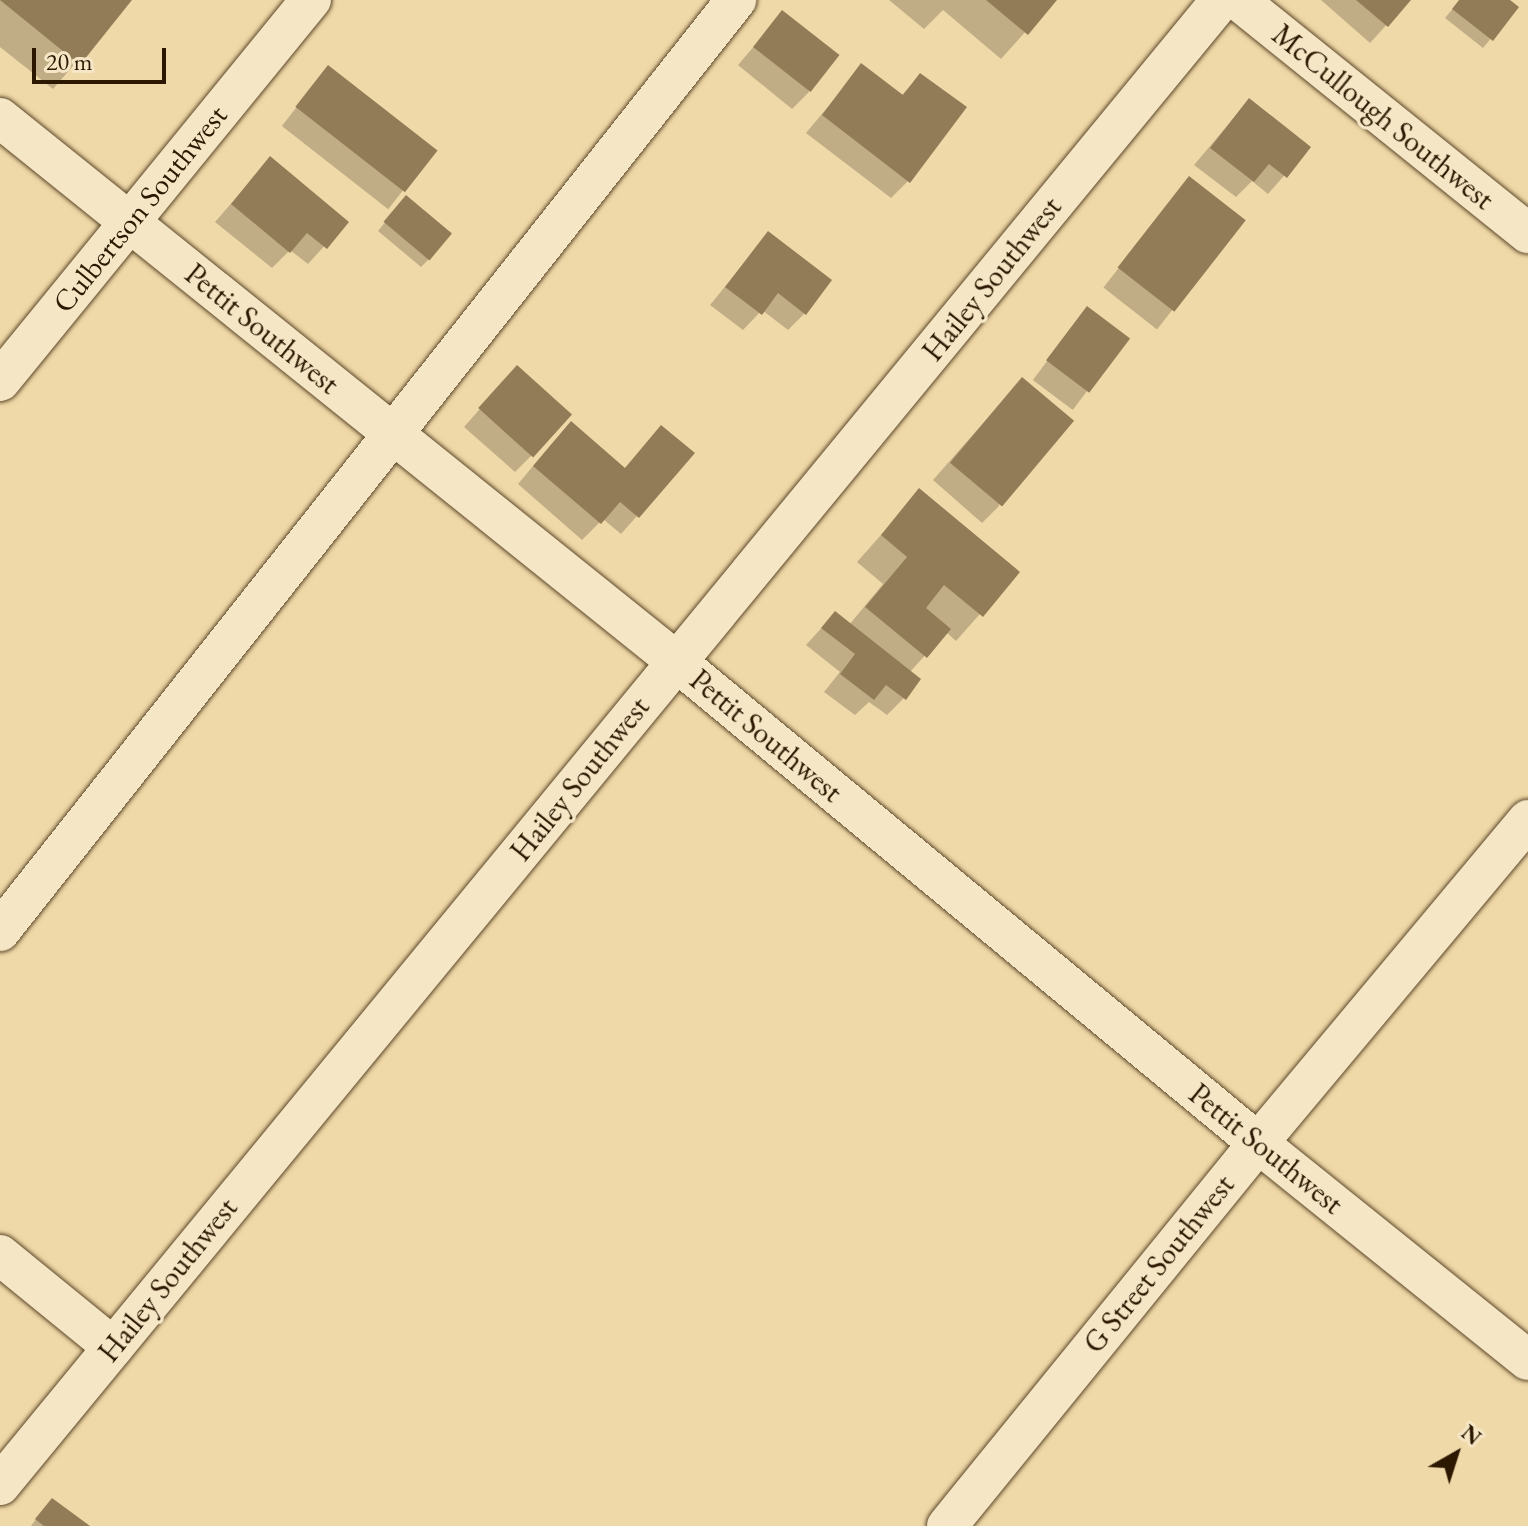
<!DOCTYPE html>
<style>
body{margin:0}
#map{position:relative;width:1528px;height:1526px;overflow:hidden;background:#f0d9a8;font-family:"EB Garamond",serif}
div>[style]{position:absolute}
.shadow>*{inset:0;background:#0003;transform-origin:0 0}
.building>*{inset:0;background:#927c57;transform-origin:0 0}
.roads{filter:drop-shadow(0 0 2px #5d482a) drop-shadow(0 0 2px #5d482a)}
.street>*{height:40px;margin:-20px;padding:0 20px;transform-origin:20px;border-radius:20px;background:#f5e6c6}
span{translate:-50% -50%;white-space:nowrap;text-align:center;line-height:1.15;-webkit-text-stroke:7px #f5e6c6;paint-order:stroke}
.street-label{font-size:30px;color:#2c1800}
.north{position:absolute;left:1416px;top:1414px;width:80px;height:80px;-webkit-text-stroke:6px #f5e6c6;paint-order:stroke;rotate:39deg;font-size:22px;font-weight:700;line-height:32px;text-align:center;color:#2c1800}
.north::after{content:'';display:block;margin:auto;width:28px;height:36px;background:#2c1800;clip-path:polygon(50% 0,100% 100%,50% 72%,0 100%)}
.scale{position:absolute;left:32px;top:48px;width:134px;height:36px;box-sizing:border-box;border:4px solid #2c1800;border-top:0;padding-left:10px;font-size:24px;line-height:28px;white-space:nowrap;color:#2c1800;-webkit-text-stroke:6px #f5e6c6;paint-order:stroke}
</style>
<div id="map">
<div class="shadow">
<div style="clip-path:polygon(0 0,130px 0,53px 89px,0 47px)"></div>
<div style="clip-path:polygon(889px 0,1054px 0,1001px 59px,943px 10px,924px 29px)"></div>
<div style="clip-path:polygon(1321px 0,1409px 0,1370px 43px)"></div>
<div style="clip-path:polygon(1460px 0,1507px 0,1516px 8px,1483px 48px,1445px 18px)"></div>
<div style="clip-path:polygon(783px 12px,809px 92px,792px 109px,738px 65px)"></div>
<div style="clip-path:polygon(862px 66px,901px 96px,920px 75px,908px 181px,891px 198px,806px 133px)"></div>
<div style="left:328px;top:67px;width:135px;height:75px;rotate:38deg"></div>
<div style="clip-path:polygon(1249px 100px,1309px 147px,1268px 194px,1252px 181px,1236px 197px,1194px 165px)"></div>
<div style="clip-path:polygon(270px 159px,346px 222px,308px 264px,290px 250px,272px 268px,215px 222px)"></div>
<div style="left:1189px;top:178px;width:68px;height:139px;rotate:38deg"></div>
<div style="clip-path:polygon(398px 206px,429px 259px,421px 267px,378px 231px)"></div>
<div style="clip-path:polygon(768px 234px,805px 313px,788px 330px,762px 310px,743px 330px,710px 305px)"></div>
<div style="left:1087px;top:308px;width:50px;height:90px;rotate:37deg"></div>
<div style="clip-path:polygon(1022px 379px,999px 506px,982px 523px,933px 480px)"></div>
<div style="clip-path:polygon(501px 385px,532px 455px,515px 472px,464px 427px)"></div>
<div style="clip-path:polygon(662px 427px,692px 454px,621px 534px,603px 519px,582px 540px,518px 484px,554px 441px,624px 469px)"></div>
<div style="clip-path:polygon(920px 491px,1017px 572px,956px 641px,946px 632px,910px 672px,904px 698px,887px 715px,869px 702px,855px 715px,824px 692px,840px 672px,806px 645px,835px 613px,849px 625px,883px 584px,857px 562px)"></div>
<div style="clip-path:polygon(44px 1508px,84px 1526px,31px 1526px)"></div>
</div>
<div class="building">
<div style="clip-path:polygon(0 0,132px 0,80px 65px)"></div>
<div style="clip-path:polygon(986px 0,1057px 0,1028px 35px)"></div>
<div style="clip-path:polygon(1356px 0,1411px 0,1388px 27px)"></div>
<div style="clip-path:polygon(1459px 0,1510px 0,1519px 7px,1493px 41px,1452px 9px)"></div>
<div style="left:782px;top:10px;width:73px;height:47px;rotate:38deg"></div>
<div style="clip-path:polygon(861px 63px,903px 95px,920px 73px,967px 107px,910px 183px,822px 115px)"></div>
<div style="left:328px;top:65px;width:139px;height:53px;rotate:38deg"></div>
<div style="clip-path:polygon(1249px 98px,1311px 147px,1287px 178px,1269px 164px,1254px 182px,1210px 148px)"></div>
<div style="clip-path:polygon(270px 156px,349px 222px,327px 249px,307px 233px,290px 253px,231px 204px)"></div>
<div style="left:1189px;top:176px;width:72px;height:116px;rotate:38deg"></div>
<div style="left:406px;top:195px;width:60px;height:35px;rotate:40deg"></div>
<div style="clip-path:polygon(768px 231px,832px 280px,806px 315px,778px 293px,762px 315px,725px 287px)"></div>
<div style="left:1087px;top:306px;width:54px;height:68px;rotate:37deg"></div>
<div style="left:517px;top:365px;width:74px;height:58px;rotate:42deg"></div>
<div style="left:1022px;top:377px;width:68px;height:112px;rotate:40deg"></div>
<div style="clip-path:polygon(571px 421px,625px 468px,661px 425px,695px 453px,639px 518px,620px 502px,601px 524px,533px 466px)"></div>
<div style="clip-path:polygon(919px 488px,1020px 572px,983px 617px,944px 585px,926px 608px,951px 629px,927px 658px,865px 607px,907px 557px,881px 535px)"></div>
<div style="clip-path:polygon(835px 611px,921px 679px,906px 700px,886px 685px,874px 700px,840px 674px,855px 654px,821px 628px)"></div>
<div style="clip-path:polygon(52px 1498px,90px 1526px,44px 1526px,35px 1519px)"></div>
</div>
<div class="roads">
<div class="street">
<div style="left:1238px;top:0;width:372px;rotate:38.8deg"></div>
<div style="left:0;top:118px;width:868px;rotate:38.78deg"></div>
<div style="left:677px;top:662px;width:754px;rotate:39.62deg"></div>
<div style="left:1258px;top:1143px;width:346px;rotate:38.8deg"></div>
<div style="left:0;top:381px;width:492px;rotate:-50.8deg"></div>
<div style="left:0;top:931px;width:1187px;rotate:-51.67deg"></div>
<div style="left:0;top:1255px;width:146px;rotate:39.2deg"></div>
<div style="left:0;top:1485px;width:1923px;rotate:-50.57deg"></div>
<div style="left:947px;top:1526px;width:493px;rotate:-50.9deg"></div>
<div style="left:1258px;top:1143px;width:421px;rotate:-50.1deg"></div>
</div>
</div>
<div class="street-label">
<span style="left:1383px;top:117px;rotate:39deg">McCullough Southwest</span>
<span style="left:140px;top:209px;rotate:-51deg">Culbertson Southwest</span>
<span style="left:992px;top:279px;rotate:-51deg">Hailey Southwest</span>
<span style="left:262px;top:329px;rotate:39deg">Pettit Southwest</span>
<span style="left:766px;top:736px;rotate:40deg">Pettit Southwest</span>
<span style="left:580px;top:779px;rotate:-51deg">Hailey Southwest</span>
<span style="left:1266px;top:1149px;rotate:39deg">Pettit Southwest</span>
<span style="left:1159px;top:1264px;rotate:-51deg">G Street Southwest</span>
<span style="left:168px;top:1280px;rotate:-51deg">Hailey Southwest</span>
</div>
<div class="north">N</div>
<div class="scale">20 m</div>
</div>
